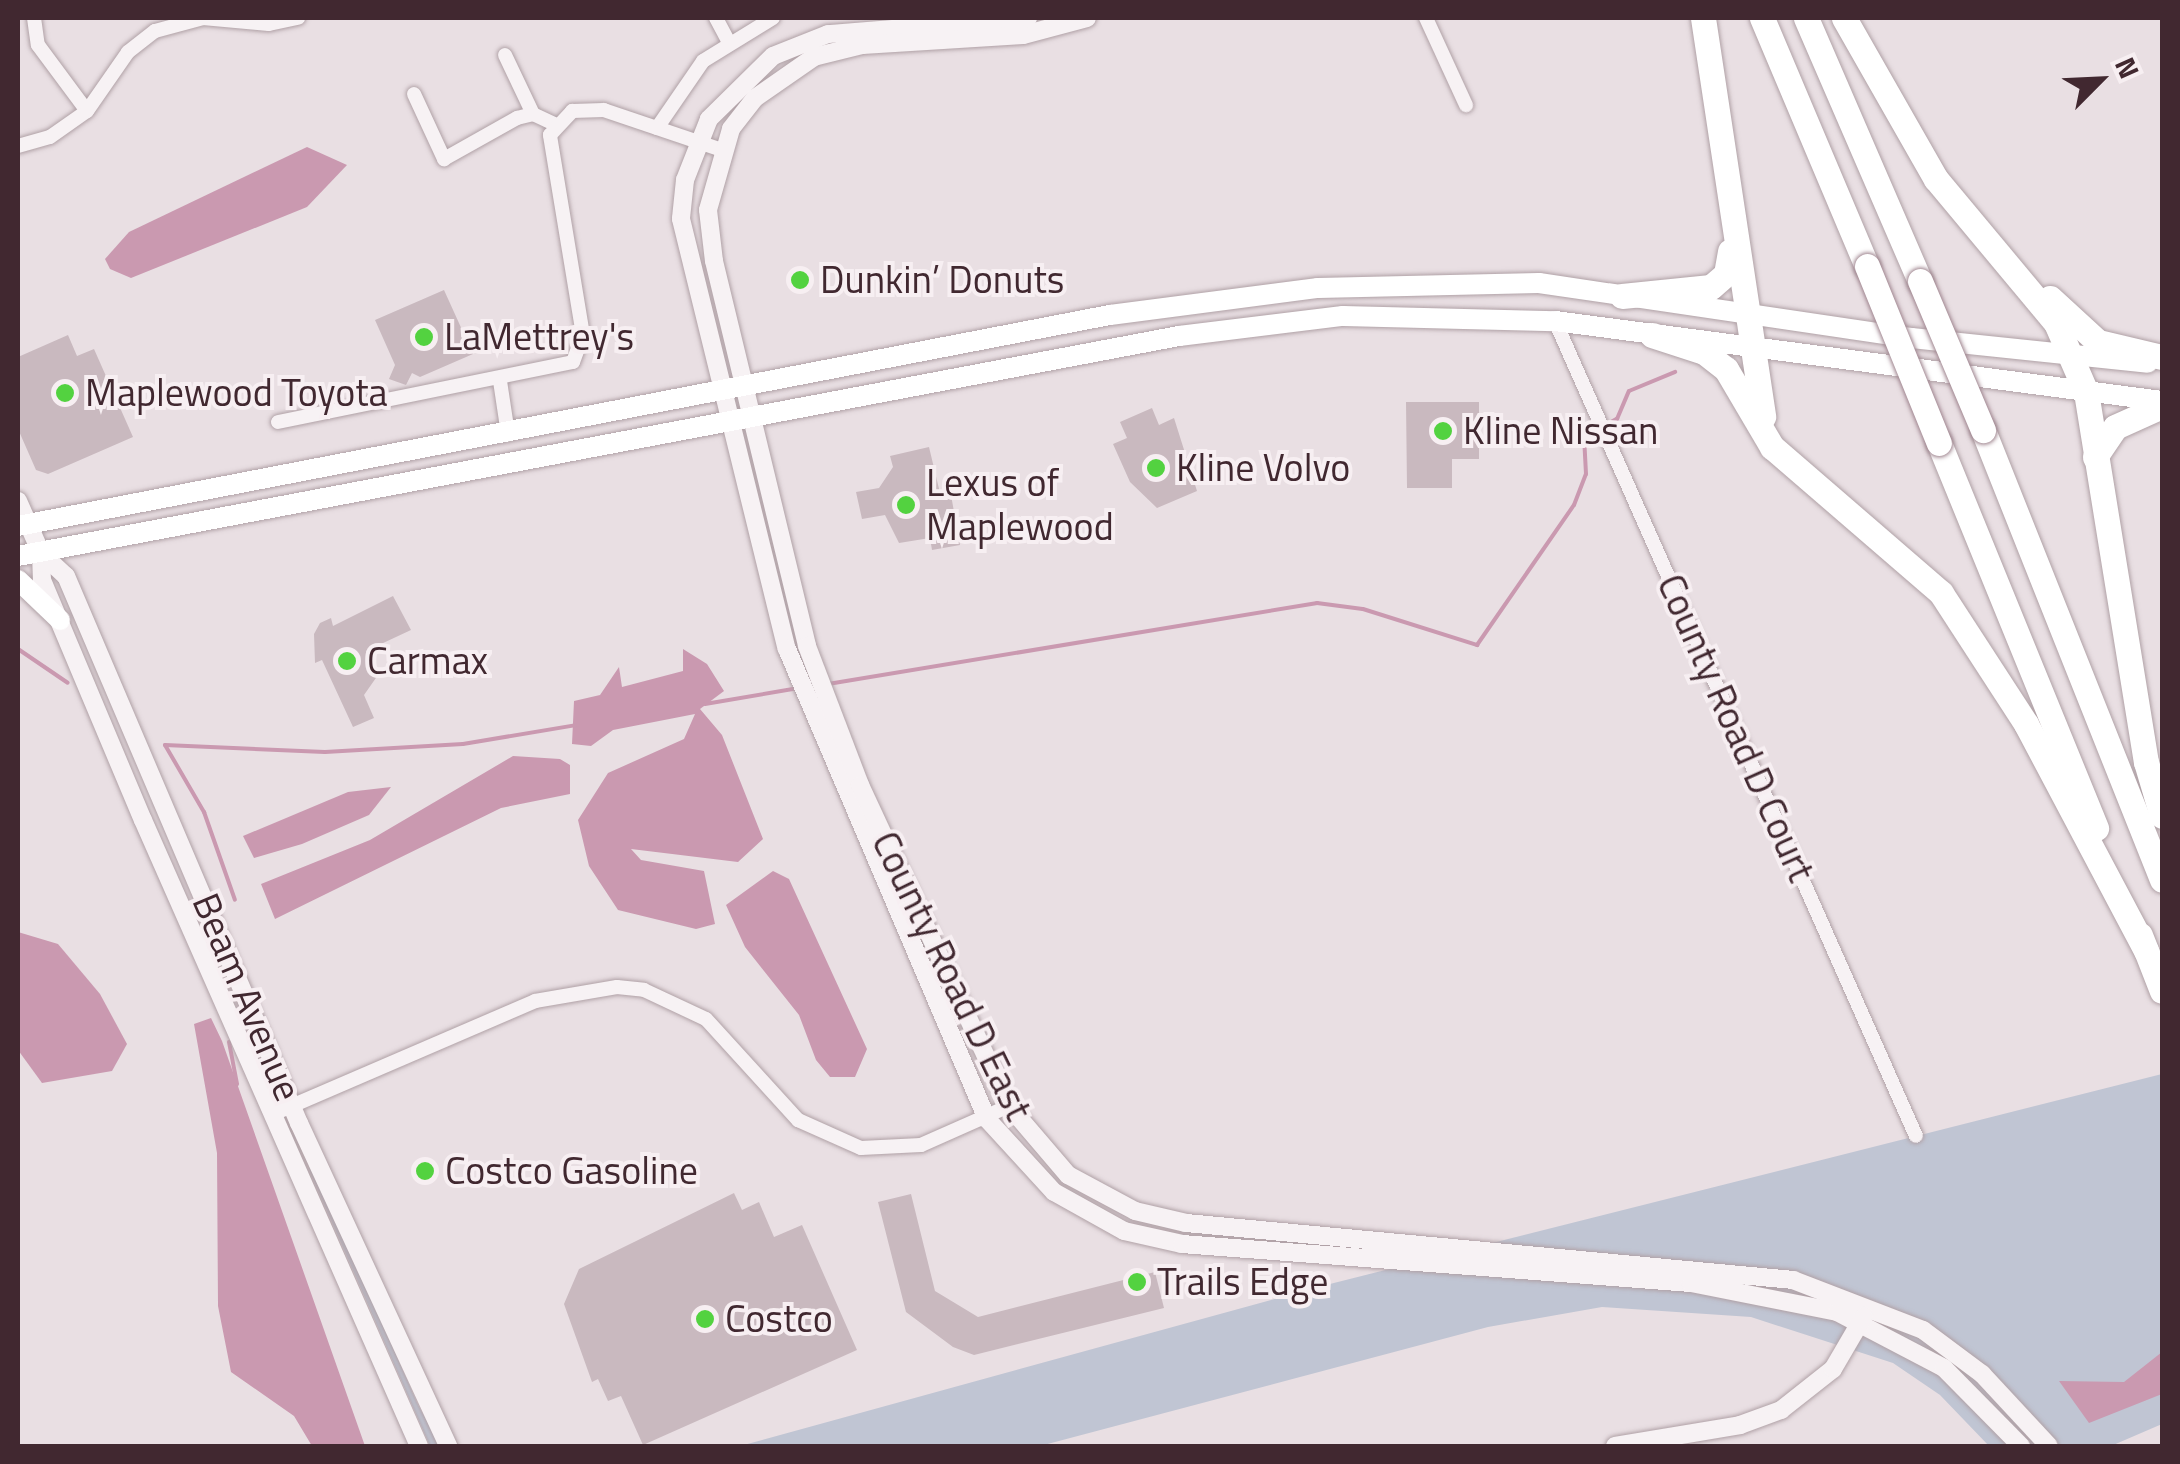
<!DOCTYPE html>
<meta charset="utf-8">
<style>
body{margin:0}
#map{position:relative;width:2180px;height:1464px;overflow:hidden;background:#e9dfe3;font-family:"Titillium Web",sans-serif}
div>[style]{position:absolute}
.green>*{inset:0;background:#c0c5d3}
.water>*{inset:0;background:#ca99b0}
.stream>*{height:4px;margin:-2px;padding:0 2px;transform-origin:2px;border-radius:2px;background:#ca99b0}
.building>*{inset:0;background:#c9b9bf}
.roads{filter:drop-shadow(0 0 2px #b0a1a6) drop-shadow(0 0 2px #b0a1a6)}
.minor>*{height:14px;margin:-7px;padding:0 7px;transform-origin:7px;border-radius:7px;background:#f7f2f4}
.tertiary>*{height:18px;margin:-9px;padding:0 9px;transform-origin:9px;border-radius:9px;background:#f7f2f4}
.primary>*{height:20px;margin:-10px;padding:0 10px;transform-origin:10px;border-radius:10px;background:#fff}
.motorway>*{height:25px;margin:-12.5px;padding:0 12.5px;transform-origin:12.5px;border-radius:12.5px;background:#fff}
.bridges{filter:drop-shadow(0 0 2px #a08690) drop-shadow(0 0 2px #a08690)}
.motorway-bridge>*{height:25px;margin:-12.5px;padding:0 12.5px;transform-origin:12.5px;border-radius:12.5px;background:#fff}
.dots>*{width:28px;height:28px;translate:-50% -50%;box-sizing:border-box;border:5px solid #f7eff2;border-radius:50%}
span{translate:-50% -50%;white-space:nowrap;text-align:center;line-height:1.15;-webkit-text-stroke:8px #f7eff2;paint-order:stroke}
.poi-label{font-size:38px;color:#412830}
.left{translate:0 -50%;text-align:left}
.street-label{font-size:38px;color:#412830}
.frame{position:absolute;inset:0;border:20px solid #412830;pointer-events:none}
.north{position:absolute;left:2050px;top:30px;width:100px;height:100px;-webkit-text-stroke:8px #f7eff2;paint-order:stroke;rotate:66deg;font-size:28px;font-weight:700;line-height:40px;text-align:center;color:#412830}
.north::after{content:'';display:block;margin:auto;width:35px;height:45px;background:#412830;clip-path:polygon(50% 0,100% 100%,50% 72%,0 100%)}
</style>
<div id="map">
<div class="green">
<div style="clip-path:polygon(2162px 1074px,2162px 1424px,2111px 1446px,1989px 1446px,1940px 1395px,1893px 1363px,1751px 1317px,1602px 1307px,1488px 1327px,1040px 1446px,740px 1446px,1322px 1286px)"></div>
<div style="clip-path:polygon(304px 1144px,418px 1405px,441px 1446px,430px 1446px,310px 1172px)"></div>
</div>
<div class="water">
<div style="clip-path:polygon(307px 147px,347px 165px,307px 207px,131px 278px,110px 269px,105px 259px,129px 232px)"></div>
<div style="clip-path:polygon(683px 649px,707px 664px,724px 691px,700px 709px,722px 735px,763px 839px,738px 862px,631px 849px,641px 860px,704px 871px,715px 924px,696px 929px,618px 910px,589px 866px,578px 820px,608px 773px,684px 739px,695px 714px,613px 730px,591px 746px,572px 744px,574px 701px,600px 695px,619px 667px,622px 687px,683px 671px)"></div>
<div style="clip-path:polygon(513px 756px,560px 759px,570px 765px,570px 794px,501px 808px,275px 919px,261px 884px,370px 840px)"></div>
<div style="clip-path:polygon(391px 787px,369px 815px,302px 844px,254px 858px,243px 836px,348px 792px)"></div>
<div style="clip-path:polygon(773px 871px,789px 879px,867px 1049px,855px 1077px,830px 1077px,816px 1060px,799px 1015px,745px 947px,726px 905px)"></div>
<div style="clip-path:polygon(18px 932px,58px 944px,100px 994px,127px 1044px,112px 1071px,42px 1083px,18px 1050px)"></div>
<div style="clip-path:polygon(211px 1018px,222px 1041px,365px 1446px,312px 1446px,294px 1416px,231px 1372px,218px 1306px,217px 1153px,194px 1024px)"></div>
<div style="clip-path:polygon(2162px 1352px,2162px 1394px,2089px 1423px,2059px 1381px,2124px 1382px)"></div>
</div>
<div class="stream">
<div style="left:18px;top:649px;width:60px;rotate:34.2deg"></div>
<div style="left:828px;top:684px;width:496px;rotate:-9.4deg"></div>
<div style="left:1317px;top:603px;width:46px;rotate:7.4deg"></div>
<div style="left:1363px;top:609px;width:120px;rotate:17.5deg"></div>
<div style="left:1477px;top:645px;width:170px;rotate:-55.3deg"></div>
<div style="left:1574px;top:505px;width:33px;rotate:-69deg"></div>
<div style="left:1586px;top:474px;width:37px;rotate:-93deg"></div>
<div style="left:1584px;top:437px;width:38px;rotate:-29deg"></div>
<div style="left:1617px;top:419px;width:30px;rotate:-67deg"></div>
<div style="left:1629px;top:391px;width:50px;rotate:-22.4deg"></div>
<div style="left:705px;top:704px;width:95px;rotate:-9.7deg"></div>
<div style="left:165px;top:745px;width:160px;rotate:2.5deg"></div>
<div style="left:325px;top:752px;width:138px;rotate:-3.3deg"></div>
<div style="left:463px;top:744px;width:116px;rotate:-9.5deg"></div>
<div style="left:165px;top:745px;width:78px;rotate:59.8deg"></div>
<div style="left:204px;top:812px;width:93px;rotate:70.6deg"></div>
<div style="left:229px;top:1042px;width:43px;rotate:79.2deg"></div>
</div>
<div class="building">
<div style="clip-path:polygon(444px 290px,473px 354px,420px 377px,412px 373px,406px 385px,389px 379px,395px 365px,375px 320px)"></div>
<div style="clip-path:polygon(68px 335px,77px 356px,94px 349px,133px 437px,48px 474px,36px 470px,18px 429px,18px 357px)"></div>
<div style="clip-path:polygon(1406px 402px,1479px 402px,1479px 459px,1452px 459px,1452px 488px,1407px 488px)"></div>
<div style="clip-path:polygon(1152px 408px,1159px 425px,1174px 418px,1197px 491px,1157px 508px,1130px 482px,1113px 444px,1127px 438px,1120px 422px)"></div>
<div style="clip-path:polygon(929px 447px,940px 493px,951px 495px,960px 545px,932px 550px,930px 538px,899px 543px,885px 515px,862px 519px,856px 492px,879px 488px,893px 467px,890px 456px)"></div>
<div style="clip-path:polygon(393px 596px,411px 630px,366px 651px,378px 675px,364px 695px,374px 718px,353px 727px,322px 660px,315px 663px,314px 634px,320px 623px,331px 618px,333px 626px)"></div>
<div style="clip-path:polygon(734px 1193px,742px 1210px,759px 1202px,774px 1237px,802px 1225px,857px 1350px,643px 1445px,621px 1396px,608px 1401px,598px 1379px,592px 1382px,564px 1304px,579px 1269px)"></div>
<div style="clip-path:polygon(911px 1194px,935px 1291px,978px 1317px,1155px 1272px,1164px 1308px,974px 1355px,953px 1347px,906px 1312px,878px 1202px)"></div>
</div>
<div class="roads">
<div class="minor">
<div style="left:34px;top:18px;width:27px;rotate:82deg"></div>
<div style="left:38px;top:45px;width:82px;rotate:53.4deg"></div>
<div style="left:716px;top:18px;width:26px;rotate:62deg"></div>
<div style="left:1426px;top:18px;width:96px;rotate:65.3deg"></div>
<div style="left:505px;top:55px;width:65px;rotate:64.6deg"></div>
<div style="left:414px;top:94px;width:72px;rotate:65.2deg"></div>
<div style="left:444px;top:159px;width:84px;rotate:-29.3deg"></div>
<div style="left:517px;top:118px;width:16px;rotate:-14deg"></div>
<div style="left:533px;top:114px;width:23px;rotate:25deg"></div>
<div style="left:657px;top:128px;width:81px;rotate:-55.5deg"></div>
<div style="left:703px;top:61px;width:82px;rotate:-31.6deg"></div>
<div style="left:18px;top:146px;width:33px;rotate:-16deg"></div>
<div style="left:50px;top:137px;width:45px;rotate:-35.1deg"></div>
<div style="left:87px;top:111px;width:72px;rotate:-55.2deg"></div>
<div style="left:128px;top:52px;width:34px;rotate:-38deg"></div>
<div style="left:155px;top:31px;width:50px;rotate:-15.2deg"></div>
<div style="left:203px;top:18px;width:66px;rotate:5.2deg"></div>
<div style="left:269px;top:24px;width:30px;rotate:-12deg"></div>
<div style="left:1555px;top:321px;width:891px;rotate:66.11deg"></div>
<div style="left:500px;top:381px;width:54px;rotate:81.4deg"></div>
<div style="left:278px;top:422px;width:301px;rotate:-11.5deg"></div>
<div style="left:573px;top:362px;width:29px;rotate:-70deg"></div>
<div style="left:583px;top:335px;width:203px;rotate:-99.4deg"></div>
<div style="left:550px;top:135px;width:33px;rotate:-47deg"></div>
<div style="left:572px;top:111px;width:32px;rotate:-2deg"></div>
<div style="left:604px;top:110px;width:125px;rotate:18.7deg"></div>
<div style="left:273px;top:1114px;width:285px;rotate:-23.3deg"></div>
<div style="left:535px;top:1001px;width:83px;rotate:-9.7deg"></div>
<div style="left:617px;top:987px;width:27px;rotate:6deg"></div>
<div style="left:644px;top:990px;width:68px;rotate:25.1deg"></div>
<div style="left:706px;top:1019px;width:137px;rotate:47.7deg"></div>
<div style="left:798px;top:1120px;width:69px;rotate:24deg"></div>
<div style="left:861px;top:1148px;width:60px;rotate:-2.9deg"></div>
<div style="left:921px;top:1145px;width:96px;rotate:-23.9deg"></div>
</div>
<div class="tertiary">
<div style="left:1028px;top:18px;width:201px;rotate:175.4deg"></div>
<div style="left:828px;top:34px;width:59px;rotate:158.2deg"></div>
<div style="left:773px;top:56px;width:90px;rotate:135.5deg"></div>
<div style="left:709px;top:119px;width:66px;rotate:111.5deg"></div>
<div style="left:685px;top:180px;width:39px;rotate:96deg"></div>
<div style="left:681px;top:219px;width:443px;rotate:76.2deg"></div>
<div style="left:787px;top:649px;width:511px;rotate:66.95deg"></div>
<div style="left:987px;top:1119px;width:99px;rotate:47.5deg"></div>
<div style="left:1054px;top:1192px;width:80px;rotate:29.1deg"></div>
<div style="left:1124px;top:1231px;width:59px;rotate:12.6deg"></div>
<div style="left:1182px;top:1244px;width:510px;rotate:4.38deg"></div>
<div style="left:1691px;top:1283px;width:149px;rotate:11.2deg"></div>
<div style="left:1837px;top:1312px;width:121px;rotate:27.6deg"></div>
<div style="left:1944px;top:1368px;width:110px;rotate:45.4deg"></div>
<div style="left:1087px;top:18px;width:66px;rotate:165.1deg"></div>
<div style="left:1023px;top:35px;width:161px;rotate:176.4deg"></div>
<div style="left:862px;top:45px;width:49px;rotate:166deg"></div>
<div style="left:814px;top:57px;width:72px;rotate:145.2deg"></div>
<div style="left:755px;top:98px;width:39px;rotate:128deg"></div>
<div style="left:731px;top:129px;width:84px;rotate:105.9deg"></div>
<div style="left:708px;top:210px;width:51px;rotate:83.3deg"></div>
<div style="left:714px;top:261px;width:396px;rotate:76.4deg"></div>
<div style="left:807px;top:646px;width:149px;rotate:69.1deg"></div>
<div style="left:860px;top:785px;width:354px;rotate:65.1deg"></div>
<div style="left:1009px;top:1106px;width:91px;rotate:49.5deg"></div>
<div style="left:1068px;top:1175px;width:76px;rotate:28.2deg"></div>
<div style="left:1135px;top:1211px;width:52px;rotate:13.2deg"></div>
<div style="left:1186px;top:1223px;width:610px;rotate:5.36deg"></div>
<div style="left:1793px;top:1280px;width:139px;rotate:21deg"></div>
<div style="left:1923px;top:1330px;width:74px;rotate:36.7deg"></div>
<div style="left:1982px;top:1374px;width:98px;rotate:47.1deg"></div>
<div style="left:18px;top:501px;width:57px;rotate:66.1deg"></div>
<div style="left:41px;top:553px;width:27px;rotate:88deg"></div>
<div style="left:42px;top:580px;width:260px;rotate:67.2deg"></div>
<div style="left:143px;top:820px;width:684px;rotate:66.21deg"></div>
<div style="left:41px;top:553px;width:34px;rotate:43deg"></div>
<div style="left:66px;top:576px;width:595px;rotate:66.93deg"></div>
<div style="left:299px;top:1123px;width:356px;rotate:65.2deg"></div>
<div style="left:1615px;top:1446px;width:127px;rotate:-9.5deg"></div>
<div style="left:1740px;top:1425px;width:44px;rotate:-20.1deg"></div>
<div style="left:1781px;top:1410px;width:66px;rotate:-38.3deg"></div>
<div style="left:1833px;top:1369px;width:61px;rotate:-59.7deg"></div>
</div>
<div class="primary">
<div style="left:18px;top:526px;width:1112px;rotate:-10.94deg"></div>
<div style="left:1110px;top:315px;width:210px;rotate:-7.4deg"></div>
<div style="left:1318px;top:288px;width:221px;rotate:-1.3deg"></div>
<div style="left:1539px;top:283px;width:377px;rotate:8.4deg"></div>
<div style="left:1912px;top:338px;width:237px;rotate:6deg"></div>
<div style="left:18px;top:556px;width:1182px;rotate:-10.73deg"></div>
<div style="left:1179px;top:336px;width:165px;rotate:-7deg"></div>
<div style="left:1343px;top:316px;width:212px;rotate:1.4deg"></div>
<div style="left:1555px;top:321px;width:612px;rotate:7.51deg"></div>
<div style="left:18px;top:580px;width:58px;rotate:43.6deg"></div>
</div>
<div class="motorway">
<div style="left:1703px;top:18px;width:403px;rotate:81.4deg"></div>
<div style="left:1762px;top:18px;width:269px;rotate:67.1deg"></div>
<div style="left:1806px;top:18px;width:287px;rotate:66.6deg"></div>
<div style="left:1844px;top:18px;width:185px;rotate:60.3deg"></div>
<div style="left:1936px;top:179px;width:187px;rotate:50.2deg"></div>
<div style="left:2056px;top:323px;width:75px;rotate:66.5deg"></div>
<div style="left:2086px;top:392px;width:375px;rotate:80.8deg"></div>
<div style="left:2146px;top:762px;width:56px;rotate:73.5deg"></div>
<div style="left:1622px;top:296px;width:89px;rotate:-5.8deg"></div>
<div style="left:1711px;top:287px;width:20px;rotate:-41deg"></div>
<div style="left:1726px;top:274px;width:23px;rotate:-80deg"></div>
<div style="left:2050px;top:298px;width:65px;rotate:42.5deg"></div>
<div style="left:2098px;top:342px;width:66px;rotate:13.2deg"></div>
<div style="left:1652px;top:335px;width:55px;rotate:18.1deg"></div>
<div style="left:1704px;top:352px;width:28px;rotate:38deg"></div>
<div style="left:1726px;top:369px;width:91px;rotate:59.5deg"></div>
<div style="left:1772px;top:447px;width:223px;rotate:40.8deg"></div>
<div style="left:1941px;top:593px;width:156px;rotate:57deg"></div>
<div style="left:2026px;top:724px;width:257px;rotate:62.1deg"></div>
<div style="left:1983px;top:430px;width:484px;rotate:68.3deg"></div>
<div style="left:1939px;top:443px;width:416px;rotate:67.8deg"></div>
<div style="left:2095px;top:457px;width:36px;rotate:-56deg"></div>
<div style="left:2115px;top:427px;width:51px;rotate:-24.1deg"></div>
<div style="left:2140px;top:935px;width:60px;rotate:68.6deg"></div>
</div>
</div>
<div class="bridges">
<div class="motorway-bridge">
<div style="left:1867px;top:266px;width:191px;rotate:67.9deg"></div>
<div style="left:1920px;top:281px;width:162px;rotate:67.1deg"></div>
</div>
</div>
<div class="dots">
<div style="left:800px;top:280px;background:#53d240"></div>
<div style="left:424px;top:337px;background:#53d240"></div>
<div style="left:65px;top:393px;background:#53d240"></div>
<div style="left:1443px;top:431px;background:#53d240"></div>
<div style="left:1156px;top:468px;background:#53d240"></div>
<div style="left:906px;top:505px;background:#53d240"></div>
<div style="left:347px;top:661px;background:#53d240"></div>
<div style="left:425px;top:1171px;background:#53d240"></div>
<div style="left:1137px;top:1282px;background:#53d240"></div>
<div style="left:705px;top:1319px;background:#53d240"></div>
</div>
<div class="poi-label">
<span class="left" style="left:820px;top:280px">Dunkin’ Donuts</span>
<span class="left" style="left:444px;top:337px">LaMettrey's</span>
<span class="left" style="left:85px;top:393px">Maplewood Toyota</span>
<span class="left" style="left:1463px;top:431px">Kline Nissan</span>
<span class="left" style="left:1176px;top:468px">Kline Volvo</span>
<span class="left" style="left:926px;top:505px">Lexus of<br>Maplewood</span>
<span class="left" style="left:367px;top:661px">Carmax</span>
<span class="left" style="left:445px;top:1171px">Costco Gasoline</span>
<span class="left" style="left:1157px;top:1282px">Trails Edge</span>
<span class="left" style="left:725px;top:1319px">Costco</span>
</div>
<div class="street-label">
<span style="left:1736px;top:728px;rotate:66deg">County Road D Court</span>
<span style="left:952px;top:976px;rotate:64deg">County Road D East</span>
<span style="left:247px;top:997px;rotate:67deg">Beam Avenue</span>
</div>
<div class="frame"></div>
<div class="north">N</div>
</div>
